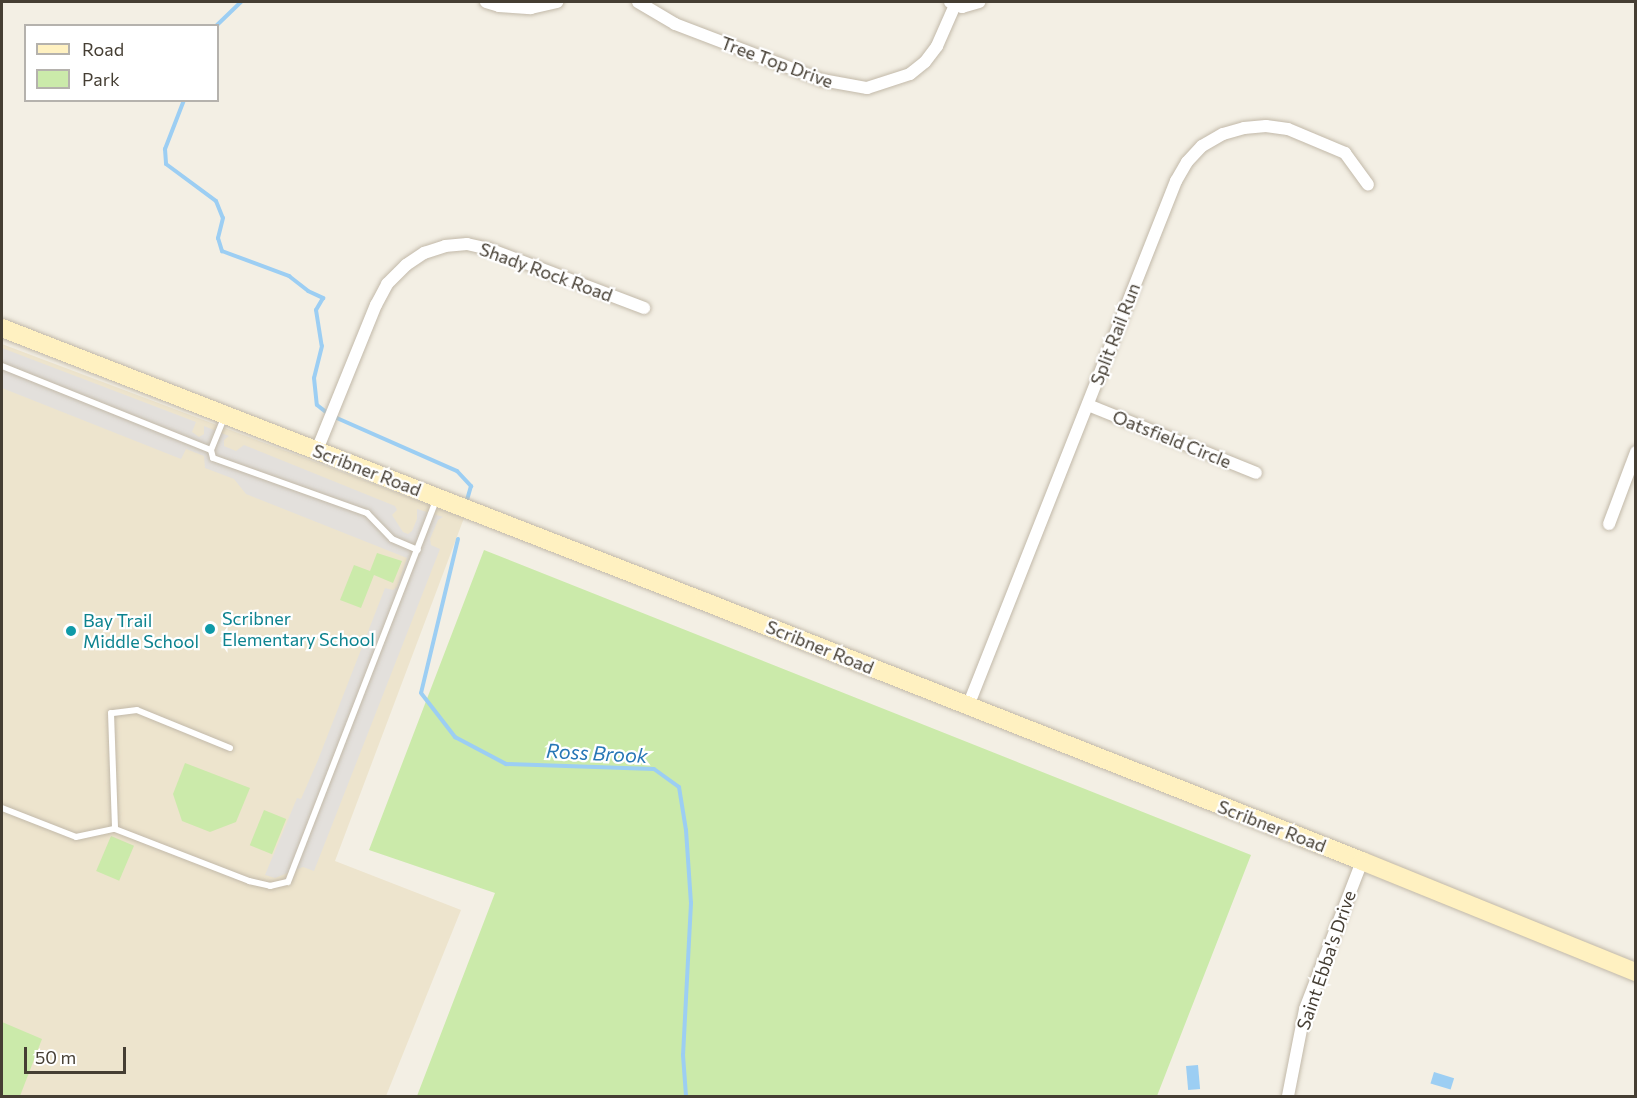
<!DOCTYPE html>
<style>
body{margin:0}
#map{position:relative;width:1637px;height:1098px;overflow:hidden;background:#f3efe4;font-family:Commissioner,sans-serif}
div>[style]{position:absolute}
.education>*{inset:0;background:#ede4cd}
.green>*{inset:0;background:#cbeaaa;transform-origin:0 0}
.parking>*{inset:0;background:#e3e0dc}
.water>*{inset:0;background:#9ccef3;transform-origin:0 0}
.stream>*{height:4px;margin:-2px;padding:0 2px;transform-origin:2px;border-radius:2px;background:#9ccef3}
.roads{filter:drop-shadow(0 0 2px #c2b9a9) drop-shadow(0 0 2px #c2b9a9)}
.lane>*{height:6px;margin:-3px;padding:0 3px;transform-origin:3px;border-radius:3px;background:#fff}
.street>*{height:12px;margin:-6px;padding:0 6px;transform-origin:6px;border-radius:6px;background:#fff}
.secondary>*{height:18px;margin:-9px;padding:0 9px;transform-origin:9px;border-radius:9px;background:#fff1c1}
.dots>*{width:16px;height:16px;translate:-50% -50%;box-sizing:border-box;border:3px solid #fff;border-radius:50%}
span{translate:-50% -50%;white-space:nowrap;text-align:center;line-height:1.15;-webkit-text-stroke:4.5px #fff;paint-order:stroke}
.street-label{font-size:18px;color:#453e33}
.culture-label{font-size:18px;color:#0d838f}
.left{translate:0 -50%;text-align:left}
.water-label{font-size:20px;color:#2877b6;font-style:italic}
.frame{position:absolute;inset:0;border:3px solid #453e33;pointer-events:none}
.legend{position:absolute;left:24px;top:24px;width:195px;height:78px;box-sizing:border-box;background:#fff;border:2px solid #b5b2ad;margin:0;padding:8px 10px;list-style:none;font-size:18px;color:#453e33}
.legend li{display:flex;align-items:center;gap:12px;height:30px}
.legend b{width:30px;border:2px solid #b5b2ad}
.scale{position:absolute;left:24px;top:1047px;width:102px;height:27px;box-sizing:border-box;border:3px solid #453e33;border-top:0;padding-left:8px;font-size:18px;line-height:21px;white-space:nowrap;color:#453e33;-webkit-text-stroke:4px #fff;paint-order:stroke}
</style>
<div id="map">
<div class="education">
<div style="clip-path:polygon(2px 344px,464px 518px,335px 861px,461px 910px,386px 1096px,2px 1096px)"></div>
</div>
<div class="green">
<div style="clip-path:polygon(484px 550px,1251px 855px,1157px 1096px,417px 1096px,495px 893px,369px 850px)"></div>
<div style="clip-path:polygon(377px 553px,402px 561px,393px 583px,374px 575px,361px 608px,340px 600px,354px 565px,370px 571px)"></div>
<div style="clip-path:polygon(185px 763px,250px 788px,236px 822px,210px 832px,182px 821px,173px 794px)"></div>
<div style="left:264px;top:810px;width:24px;height:38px;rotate:22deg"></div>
<div style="left:111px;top:836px;width:25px;height:38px;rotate:23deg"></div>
<div style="clip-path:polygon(2px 1022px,42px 1039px,20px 1096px,2px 1096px)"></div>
</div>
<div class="parking">
<div style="clip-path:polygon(2px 348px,196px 422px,192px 432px,199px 437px,204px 434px,204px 426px,229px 436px,224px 440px,224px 446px,236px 451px,244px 445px,395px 506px,397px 510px,392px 515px,403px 532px,408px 534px,412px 531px,417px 519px,417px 509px,443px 517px,438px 520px,430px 539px,431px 545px,440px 549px,314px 871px,303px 867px,275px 878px,265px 875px,297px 798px,301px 799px,318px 760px,385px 588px,393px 590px,397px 587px,407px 558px,246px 494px,234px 479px,205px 468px,204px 456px,186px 449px,181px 459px,2px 388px)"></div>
</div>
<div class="water">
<div style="left:1198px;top:1065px;width:24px;height:12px;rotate:85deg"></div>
<div style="left:1434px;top:1072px;width:21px;height:12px;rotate:17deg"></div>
</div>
<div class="stream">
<div style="left:216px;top:26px;width:35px;rotate:-44deg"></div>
<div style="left:184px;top:100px;width:53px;rotate:111.2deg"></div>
<div style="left:165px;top:149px;width:15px;rotate:86deg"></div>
<div style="left:166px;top:164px;width:62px;rotate:36.5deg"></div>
<div style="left:216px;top:201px;width:18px;rotate:68deg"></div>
<div style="left:223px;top:218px;width:21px;rotate:104deg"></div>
<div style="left:218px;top:238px;width:14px;rotate:73deg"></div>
<div style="left:222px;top:251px;width:72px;rotate:20.5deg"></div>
<div style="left:289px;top:276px;width:24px;rotate:38deg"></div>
<div style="left:308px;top:291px;width:17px;rotate:25deg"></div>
<div style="left:323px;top:298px;width:14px;rotate:120deg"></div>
<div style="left:316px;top:310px;width:36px;rotate:81deg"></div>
<div style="left:322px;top:346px;width:33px;rotate:104deg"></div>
<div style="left:314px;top:378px;width:27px;rotate:84deg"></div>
<div style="left:317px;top:405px;width:16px;rotate:38deg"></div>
<div style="left:330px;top:415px;width:139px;rotate:23.8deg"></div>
<div style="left:457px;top:471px;width:21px;rotate:47deg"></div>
<div style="left:471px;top:486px;width:15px;rotate:106deg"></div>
<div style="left:458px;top:539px;width:158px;rotate:103.5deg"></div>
<div style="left:421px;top:693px;width:56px;rotate:52.3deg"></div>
<div style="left:455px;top:737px;width:58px;rotate:27.9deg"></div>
<div style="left:506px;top:764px;width:148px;rotate:1.9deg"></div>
<div style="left:654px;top:769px;width:31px;rotate:36deg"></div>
<div style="left:679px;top:787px;width:44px;rotate:80.8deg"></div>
<div style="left:686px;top:830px;width:73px;rotate:86.1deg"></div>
<div style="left:691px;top:903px;width:152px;rotate:93deg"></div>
<div style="left:683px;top:1055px;width:41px;rotate:85.8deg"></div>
</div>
<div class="roads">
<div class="lane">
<div style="left:2px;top:366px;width:225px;rotate:21.9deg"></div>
<div style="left:211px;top:450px;width:8px;rotate:76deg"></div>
<div style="left:213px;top:458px;width:164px;rotate:19.7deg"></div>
<div style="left:367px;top:513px;width:36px;rotate:46deg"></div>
<div style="left:392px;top:539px;width:28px;rotate:23deg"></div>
<div style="left:211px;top:450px;width:35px;rotate:-68deg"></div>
<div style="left:230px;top:748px;width:100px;rotate:-157.8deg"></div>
<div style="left:137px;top:710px;width:26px;rotate:173deg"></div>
<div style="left:111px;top:713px;width:116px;rotate:88deg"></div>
<div style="left:115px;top:829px;width:144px;rotate:21.2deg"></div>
<div style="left:249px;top:881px;width:22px;rotate:13deg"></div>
<div style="left:270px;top:886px;width:18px;rotate:-13deg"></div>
<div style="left:288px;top:882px;width:409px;rotate:-68.8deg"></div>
<div style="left:2px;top:808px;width:79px;rotate:21.4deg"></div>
<div style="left:76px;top:837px;width:40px;rotate:-12deg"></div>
</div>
<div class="street">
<div style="left:486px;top:2px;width:14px;rotate:17deg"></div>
<div style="left:499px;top:6px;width:32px;rotate:4deg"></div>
<div style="left:531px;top:8px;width:27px;rotate:-13deg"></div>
<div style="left:638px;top:2px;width:43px;rotate:30.7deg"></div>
<div style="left:675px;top:24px;width:157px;rotate:20.9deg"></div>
<div style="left:822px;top:80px;width:46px;rotate:10.1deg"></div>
<div style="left:867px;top:88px;width:45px;rotate:-18deg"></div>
<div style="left:910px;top:74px;width:19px;rotate:-39deg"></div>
<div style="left:925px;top:62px;width:20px;rotate:-53deg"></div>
<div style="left:937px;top:46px;width:45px;rotate:-66.3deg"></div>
<div style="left:950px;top:2px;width:13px;rotate:23deg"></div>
<div style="left:962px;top:7px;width:18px;rotate:-16deg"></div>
<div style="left:1088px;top:405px;width:181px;rotate:22deg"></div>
<div style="left:317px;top:450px;width:157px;rotate:-67.9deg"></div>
<div style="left:376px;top:305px;width:24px;rotate:-62deg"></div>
<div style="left:387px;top:284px;width:27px;rotate:-45deg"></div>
<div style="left:406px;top:265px;width:22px;rotate:-34deg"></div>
<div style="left:424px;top:253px;width:22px;rotate:-18deg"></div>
<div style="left:445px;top:246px;width:22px;rotate:-5deg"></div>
<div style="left:467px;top:244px;width:23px;rotate:13deg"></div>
<div style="left:489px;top:249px;width:166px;rotate:20.8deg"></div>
<div style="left:1609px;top:524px;width:77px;rotate:-69.4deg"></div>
<div style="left:968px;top:706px;width:565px;rotate:-68.39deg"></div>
<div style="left:1176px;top:181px;width:22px;rotate:-60deg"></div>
<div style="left:1187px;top:162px;width:22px;rotate:-47deg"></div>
<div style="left:1202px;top:146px;width:24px;rotate:-30deg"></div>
<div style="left:1223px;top:134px;width:22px;rotate:-16deg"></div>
<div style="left:1244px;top:128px;width:22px;rotate:-5deg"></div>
<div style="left:1266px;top:126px;width:22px;rotate:8deg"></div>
<div style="left:1288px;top:129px;width:62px;rotate:22.8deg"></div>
<div style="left:1345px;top:153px;width:39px;rotate:54deg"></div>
<div style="left:1288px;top:1096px;width:89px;rotate:-78.9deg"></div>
<div style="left:1305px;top:1009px;width:159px;rotate:-68.9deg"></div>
</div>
<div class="secondary">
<div style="left:2px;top:328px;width:752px;rotate:21.28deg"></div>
<div style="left:703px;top:601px;width:708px;rotate:21.53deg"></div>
<div style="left:1362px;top:861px;width:296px;rotate:22.1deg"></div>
</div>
</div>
<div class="dots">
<div style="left:210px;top:629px;background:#0f9aa8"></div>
<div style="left:71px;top:631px;background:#0f9aa8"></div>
</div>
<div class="street-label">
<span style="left:777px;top:62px;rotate:20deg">Tree Top Drive</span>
<span style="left:546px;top:272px;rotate:20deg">Shady Rock Road</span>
<span style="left:1115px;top:334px;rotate:-69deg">Split Rail Run</span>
<span style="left:1172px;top:439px;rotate:22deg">Oatsfield Circle</span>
<span style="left:367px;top:470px;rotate:21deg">Scribner Road</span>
<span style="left:820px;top:647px;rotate:22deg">Scribner Road</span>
<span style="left:1272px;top:826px;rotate:21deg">Scribner Road</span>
<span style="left:1326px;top:960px;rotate:-71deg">Saint Ebba's Drive</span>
</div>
<div class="culture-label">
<span class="left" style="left:222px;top:629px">Scribner<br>Elementary School</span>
<span class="left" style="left:83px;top:631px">Bay Trail<br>Middle School</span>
</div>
<div class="water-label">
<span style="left:597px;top:753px;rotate:3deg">Ross Brook</span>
</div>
<div class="frame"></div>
<ul class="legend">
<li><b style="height:8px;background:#fff1c1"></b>Road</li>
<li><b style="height:16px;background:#cbeaaa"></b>Park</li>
</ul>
<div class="scale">50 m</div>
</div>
